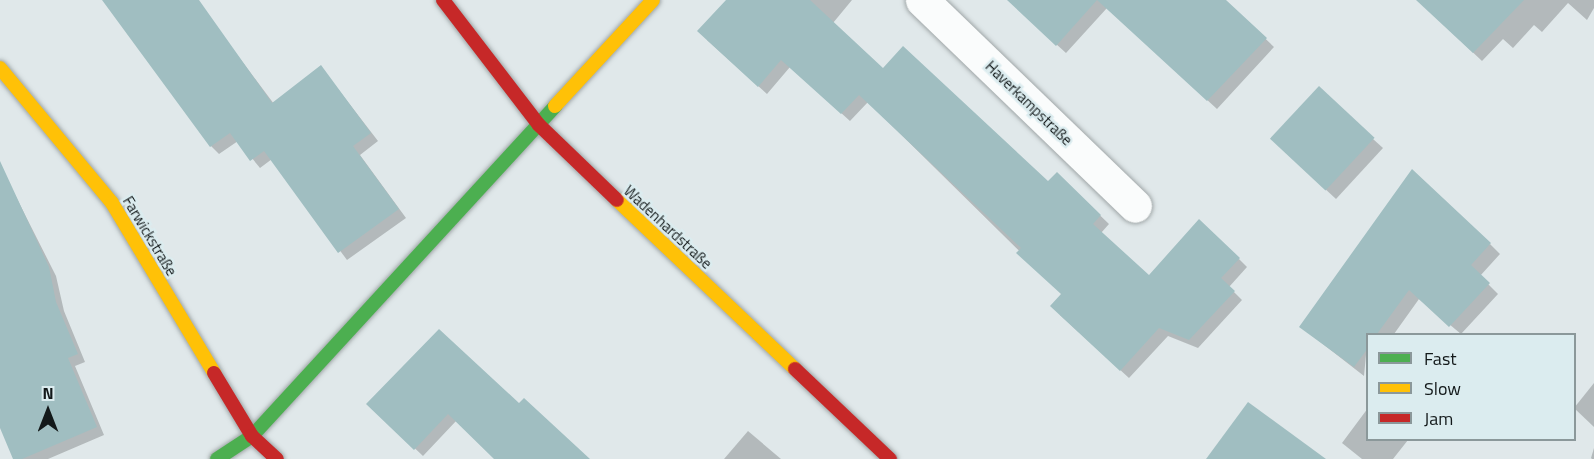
<!DOCTYPE html>
<meta charset="utf-8">
<style>
body{margin:0}
#map{position:relative;width:1594px;height:459px;overflow:hidden;background:#e0e8ea;font-family:"Titillium Web",sans-serif}
div>[style]{position:absolute}
.shadow>*{inset:0;background:#0003}
.building>*{inset:0;background:#a0bec1;transform-origin:0 0}
.roads{filter:drop-shadow(0 0 2px #a0a7a8) drop-shadow(0 0 2px #a0a7a8)}
.street>*{height:33px;margin:-16.5px;padding:0 16.5px;transform-origin:16.5px;border-radius:16.5px;background:#fafcfc}
.fast>*{height:14px;margin:-7px;padding:0 7px;transform-origin:7px;border-radius:7px;background:#4caf50}
.slow>*{height:14px;margin:-7px;padding:0 7px;transform-origin:7px;border-radius:7px;background:#ffc107}
.jam>*{height:14px;margin:-7px;padding:0 7px;transform-origin:7px;border-radius:7px;background:#c62828}
span{translate:-50% -50%;white-space:nowrap;text-align:center;line-height:1.15;-webkit-text-stroke:5px #dbecef;paint-order:stroke}
.street-label{font-size:15px;color:#13191a}
.legend{position:absolute;left:1366px;top:333px;width:210px;height:108px;box-sizing:border-box;background:#dbecef;border:2px solid #8b989a;margin:0;padding:8px 10px;list-style:none;font-size:18px;color:#13191a}
.legend li{display:flex;align-items:center;gap:12px;height:30px}
.legend b{width:30px;border:2px solid #8b989a}
.north{position:absolute;left:18px;top:381px;width:60px;height:60px;-webkit-text-stroke:4px #dbecef;paint-order:stroke;rotate:0deg;font-size:16px;font-weight:700;line-height:24px;text-align:center;color:#13191a}
.north::after{content:'';display:block;margin:auto;width:21px;height:27px;background:#13191a;clip-path:polygon(50% 0,100% 100%,50% 72%,0 100%)}
</style>
<div id="map">
<div class="shadow">
<div style="clip-path:polygon(105px 0,196px 0,274px 104px,321px 67px,378px 141px,360px 155px,406px 218px,347px 260px,272px 159px,260px 168px,238px 141px,219px 154px,211px 146px)"></div>
<div style="clip-path:polygon(728px 0,852px 0,833px 23px,883px 70px,1049px 183px,1057px 174px,1109px 224px,1101px 233px,1149px 277px,1239px 259px,1247px 267px,1229px 287px,1242px 300px,1198px 348px,1168px 336px,1129px 378px,1060px 315px,1063px 294px,868px 102px,850px 121px,790px 67px,767px 94px,707px 40px)"></div>
<div style="clip-path:polygon(1039px 0,1225px 0,1274px 47px,1217px 109px,1107px 8px,1066px 53px,1034px 24px)"></div>
<div style="clip-path:polygon(1427px 0,1594px 0,1594px 8px,1587px 20px,1568px 3px,1542px 32px,1534px 25px,1513px 48px,1503px 39px,1482px 61px,1431px 13px)"></div>
<div style="clip-path:polygon(1373px 139px,1383px 148px,1336px 199px,1282px 149px)"></div>
<div style="clip-path:polygon(11px 187px,56px 276px,64px 311px,85px 362px,75px 366px,104px 435px,48px 459px,15px 459px,0 424px,0 192px)"></div>
<div style="clip-path:polygon(1490px 244px,1500px 254px,1480px 276px,1498px 294px,1461px 334px,1419px 299px,1394px 334px,1368px 334px,1364px 376px,1301px 327px)"></div>
<div style="clip-path:polygon(1594px 383px,1594px 427px,1574px 408px)"></div>
<div style="clip-path:polygon(368px 404px,519px 405px,588px 459px,496px 459px,457px 420px,423px 456px)"></div>
<div style="clip-path:polygon(1368px 408px,1368px 440px,1408px 440px,1393px 459px,1362px 459px,1342px 443px)"></div>
<div style="clip-path:polygon(748px 431px,781px 459px,724px 459px)"></div>
<div style="clip-path:polygon(1594px 448px,1594px 459px,1592px 459px,1591px 458px)"></div>
</div>
<div class="building">
<div style="clip-path:polygon(102px 0,199px 0,272px 103px,321px 65px,371px 133px,353px 146px,399px 209px,338px 253px,264px 151px,250px 161px,230px 133px,210px 147px)"></div>
<div style="clip-path:polygon(726px 0,810px 0,883px 68px,903px 46px,1048px 181px,1057px 172px,1101px 215px,1093px 224px,1149px 275px,1199px 219px,1240px 258px,1221px 278px,1235px 291px,1189px 340px,1159px 328px,1120px 371px,1050px 306px,1061px 294px,1016px 253px,1021px 248px,859px 95px,841px 114px,781px 60px,758px 87px,697px 31px)"></div>
<div style="clip-path:polygon(1007px 0,1226px 0,1267px 38px,1207px 101px,1097px 0,1056px 46px)"></div>
<div style="clip-path:polygon(1416px 0,1524px 0,1473px 53px)"></div>
<div style="left:1319px;top:86px;width:76px;height:72px;rotate:43deg"></div>
<div style="clip-path:polygon(0 161px,49px 267px,56px 302px,78px 354px,68px 358px,97px 427px,22px 459px,13px 459px,0 428px)"></div>
<div style="clip-path:polygon(1412px 169px,1491px 243px,1471px 265px,1490px 283px,1449px 327px,1409px 290px,1377px 334px,1368px 334px,1368px 348px,1354px 367px,1299px 327px)"></div>
<div style="clip-path:polygon(439px 329px,519px 403px,524px 398px,590px 459px,494px 459px,448px 414px,414px 450px,366px 404px)"></div>
<div style="clip-path:polygon(1248px 402px,1326px 459px,1206px 459px)"></div>
</div>
<div class="roads">
<div class="street">
<div style="left:922px;top:0;width:296px;rotate:44deg"></div>
</div>
<div class="fast">
<div style="left:217px;top:459px;width:42px;rotate:-33.3deg"></div>
<div style="left:252px;top:436px;width:448px;rotate:-47.4deg"></div>
</div>
<div class="slow">
<div style="left:0;top:68px;width:175px;rotate:50.3deg"></div>
<div style="left:112px;top:203px;width:198px;rotate:59deg"></div>
<div style="left:555px;top:106px;width:144px;rotate:-47.2deg"></div>
<div style="left:617px;top:200px;width:245px;rotate:43.5deg"></div>
</div>
<div class="jam">
<div style="left:443px;top:0;width:158px;rotate:52.5deg"></div>
<div style="left:539px;top:125px;width:108px;rotate:43.9deg"></div>
<div style="left:795px;top:369px;width:131px;rotate:43.5deg"></div>
<div style="left:214px;top:373px;width:74px;rotate:58.9deg"></div>
<div style="left:252px;top:436px;width:34px;rotate:43deg"></div>
</div>
</div>
<div class="street-label">
<span style="left:1029px;top:103px;rotate:44deg">Haverkampstraße</span>
<span style="left:668px;top:227px;rotate:43deg">Wadenhardstraße</span>
<span style="left:150px;top:236px;rotate:59deg">Farwickstraße</span>
</div>
<ul class="legend">
<li><b style="height:8px;background:#4caf50"></b>Fast</li>
<li><b style="height:8px;background:#ffc107"></b>Slow</li>
<li><b style="height:8px;background:#c62828"></b>Jam</li>
</ul>
<div class="north">N</div>
</div>
